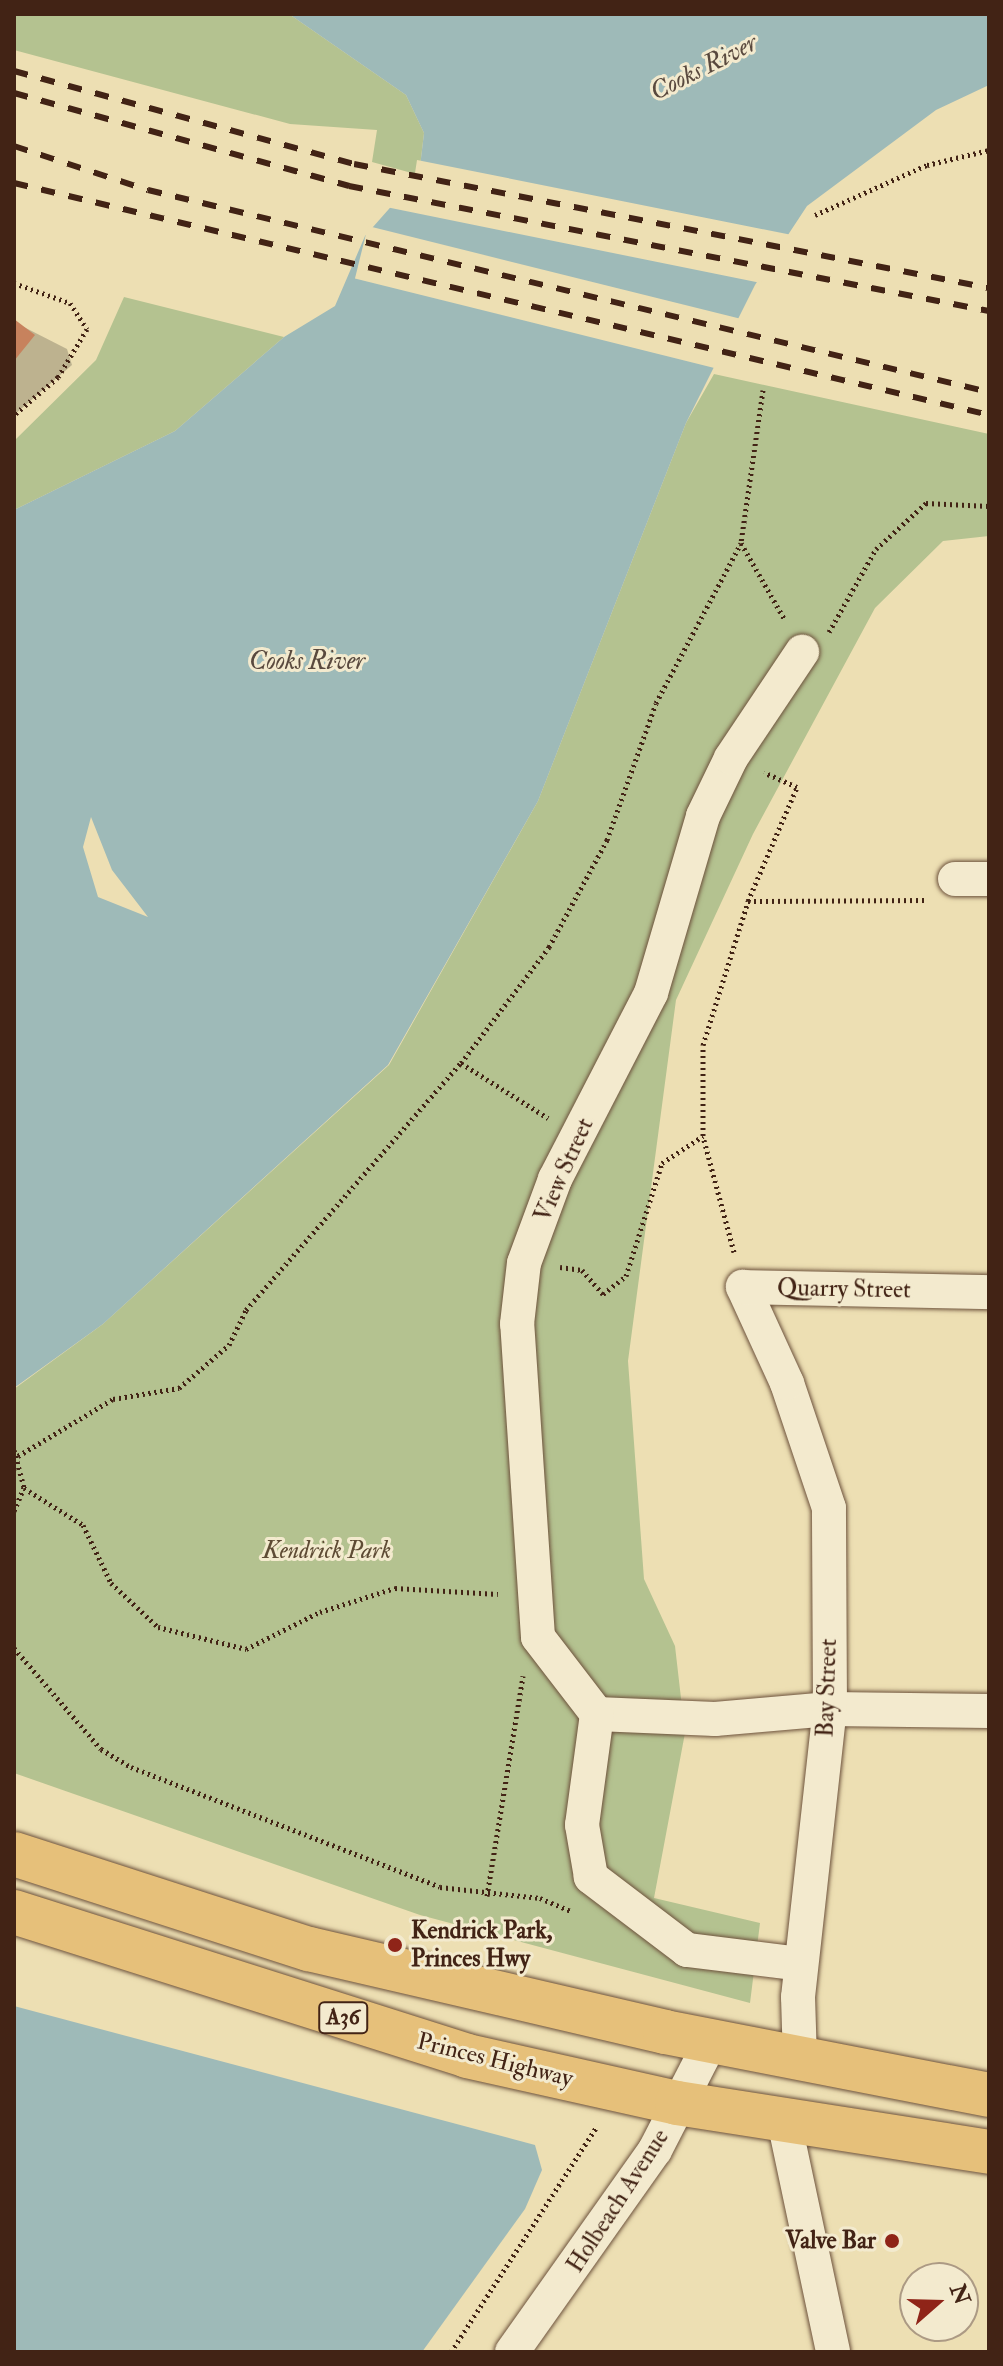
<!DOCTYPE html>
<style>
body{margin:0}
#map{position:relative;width:1003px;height:2366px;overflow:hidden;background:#eddfb3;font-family:"IM FELL Double Pica",serif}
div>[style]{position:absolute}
.green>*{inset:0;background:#b4c290}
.water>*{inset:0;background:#9ebab8}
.pier>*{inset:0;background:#eddfb3;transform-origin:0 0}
.shadow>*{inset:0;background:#0003}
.building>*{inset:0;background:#c7825d}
.path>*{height:5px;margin-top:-2.5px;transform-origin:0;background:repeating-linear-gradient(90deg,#422315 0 2px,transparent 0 6px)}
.roads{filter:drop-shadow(0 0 2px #6d523c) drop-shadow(0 0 2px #6d523c)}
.street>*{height:34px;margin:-17px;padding:0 17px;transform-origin:17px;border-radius:17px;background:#f3eace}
.highway>*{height:44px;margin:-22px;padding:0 22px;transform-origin:22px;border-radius:22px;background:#e6c07a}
.rail>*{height:6px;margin-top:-3px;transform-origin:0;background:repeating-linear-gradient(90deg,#422315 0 14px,transparent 0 28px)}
.dots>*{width:22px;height:22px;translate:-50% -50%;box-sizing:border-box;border:4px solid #f3eace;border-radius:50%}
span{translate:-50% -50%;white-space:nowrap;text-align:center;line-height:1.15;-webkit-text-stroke:6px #f3eace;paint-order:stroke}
.shield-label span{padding:2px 6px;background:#f3eace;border:2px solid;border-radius:6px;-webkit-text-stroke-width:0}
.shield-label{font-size:22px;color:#422315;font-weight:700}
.street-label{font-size:24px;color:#422315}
.park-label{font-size:24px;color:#5e4b34;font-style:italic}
.poi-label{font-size:24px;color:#422315;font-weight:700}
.left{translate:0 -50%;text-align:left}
.right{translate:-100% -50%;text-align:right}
.water-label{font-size:26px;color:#59493e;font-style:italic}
.frame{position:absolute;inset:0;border:16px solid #422315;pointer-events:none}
.north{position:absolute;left:899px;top:2262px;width:80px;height:80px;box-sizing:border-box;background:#f3eace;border:2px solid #ac9a84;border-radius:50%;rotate:70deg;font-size:22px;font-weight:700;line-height:32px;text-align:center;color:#422315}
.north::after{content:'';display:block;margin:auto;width:28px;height:36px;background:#8f2418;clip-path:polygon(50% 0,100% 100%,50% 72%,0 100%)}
</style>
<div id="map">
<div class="green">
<div style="clip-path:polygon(14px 14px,289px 14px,406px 95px,424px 133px,419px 175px,372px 162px,377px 130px,290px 124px,14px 50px)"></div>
<div style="clip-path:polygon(124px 297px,284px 337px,175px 431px,14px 510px,14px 441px,96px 360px)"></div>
<div style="clip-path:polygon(714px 374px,989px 434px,989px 536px,943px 541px,875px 608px,753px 834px,676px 1000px,628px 1361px,644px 1579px,675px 1646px,685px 1733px,654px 1898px,760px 1923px,750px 2003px,420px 1915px,14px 1773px,14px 1389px,103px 1324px,389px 1065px,538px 801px,686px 423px)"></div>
</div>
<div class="water">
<div style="clip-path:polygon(evenodd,289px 14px,989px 14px,989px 85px,936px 110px,807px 206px,755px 285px,686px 423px,538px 801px,388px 1065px,103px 1324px,14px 1388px,14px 510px,175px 431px,284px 337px,335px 306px,365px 236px,419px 175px,424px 133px,406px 95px,289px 14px,91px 817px,112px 870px,148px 917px,98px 897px,83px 847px,91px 817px)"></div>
<div style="clip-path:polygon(14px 2006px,535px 2145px,542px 2170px,525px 2209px,422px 2352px,14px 2352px)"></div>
</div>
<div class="pier">
<div style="clip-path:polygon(417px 160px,792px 235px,761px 283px,386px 207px,415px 173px)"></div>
<div style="left:368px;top:226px;width:388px;height:54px;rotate:14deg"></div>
</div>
<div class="shadow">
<div style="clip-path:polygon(14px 322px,67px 349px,72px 365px,14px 415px)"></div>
</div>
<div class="building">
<div style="clip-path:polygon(14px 319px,35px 335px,14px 361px)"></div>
</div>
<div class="path">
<div style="left:815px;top:215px;width:123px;rotate:-24.1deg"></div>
<div style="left:927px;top:165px;width:64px;rotate:-13.6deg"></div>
<div style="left:14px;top:283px;width:59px;rotate:19.7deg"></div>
<div style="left:70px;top:303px;width:31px;rotate:57deg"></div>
<div style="left:87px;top:329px;width:56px;rotate:121.1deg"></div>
<div style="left:58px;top:377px;width:58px;rotate:139.2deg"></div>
<div style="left:763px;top:390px;width:155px;rotate:98.2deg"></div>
<div style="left:741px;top:543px;width:89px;rotate:60.3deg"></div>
<div style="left:829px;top:632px;width:95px;rotate:-60.5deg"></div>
<div style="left:876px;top:549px;width:68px;rotate:-42.6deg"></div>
<div style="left:926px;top:503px;width:63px;rotate:2.7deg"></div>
<div style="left:748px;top:901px;width:179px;rotate:-0.3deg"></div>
<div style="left:461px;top:1063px;width:103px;rotate:32.3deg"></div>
<div style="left:734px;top:1252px;width:120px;rotate:-105deg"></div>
<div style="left:703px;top:1136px;width:91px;rotate:-90deg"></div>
<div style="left:703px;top:1045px;width:151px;rotate:-72.6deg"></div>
<div style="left:748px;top:901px;width:124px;rotate:-66.7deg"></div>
<div style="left:797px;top:787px;width:36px;rotate:-156deg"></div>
<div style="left:560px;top:1267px;width:22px;rotate:8deg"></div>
<div style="left:582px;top:1270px;width:32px;rotate:49deg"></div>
<div style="left:603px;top:1294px;width:29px;rotate:-38deg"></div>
<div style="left:626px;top:1276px;width:119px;rotate:-72.3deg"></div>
<div style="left:662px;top:1163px;width:49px;rotate:-33.4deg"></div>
<div style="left:14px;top:1450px;width:39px;rotate:75deg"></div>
<div style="left:24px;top:1488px;width:70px;rotate:32.1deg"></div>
<div style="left:83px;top:1525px;width:64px;rotate:64.2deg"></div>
<div style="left:111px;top:1583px;width:64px;rotate:43.1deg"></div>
<div style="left:158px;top:1627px;width:91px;rotate:14deg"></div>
<div style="left:246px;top:1649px;width:83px;rotate:-26.6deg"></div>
<div style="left:320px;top:1612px;width:79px;rotate:-17.7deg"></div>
<div style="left:395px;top:1588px;width:103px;rotate:3.3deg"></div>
<div style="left:18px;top:1456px;width:111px;rotate:-31deg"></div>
<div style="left:113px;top:1399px;width:67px;rotate:-9.5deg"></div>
<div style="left:179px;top:1388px;width:66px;rotate:-40.7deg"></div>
<div style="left:229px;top:1345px;width:39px;rotate:-64deg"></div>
<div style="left:246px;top:1310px;width:327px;rotate:-49deg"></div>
<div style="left:461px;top:1063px;width:146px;rotate:-52.8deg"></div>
<div style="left:549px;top:947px;width:122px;rotate:-61.5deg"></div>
<div style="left:607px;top:840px;width:145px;rotate:-70.3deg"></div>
<div style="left:656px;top:703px;width:181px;rotate:-62deg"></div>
<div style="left:14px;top:1511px;width:25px;rotate:-67deg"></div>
<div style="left:14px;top:1648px;width:133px;rotate:49.3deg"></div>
<div style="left:101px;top:1749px;width:35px;rotate:31deg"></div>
<div style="left:131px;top:1767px;width:331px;rotate:21.2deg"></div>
<div style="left:440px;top:1887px;width:101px;rotate:6.3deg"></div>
<div style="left:540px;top:1898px;width:34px;rotate:23deg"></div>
<div style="left:487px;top:1896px;width:223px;rotate:-80.7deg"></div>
<div style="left:451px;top:2352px;width:269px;rotate:-57.1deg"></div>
</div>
<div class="roads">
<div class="street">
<div style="left:955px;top:879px;width:34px"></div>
<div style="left:597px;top:1714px;width:118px;rotate:2.4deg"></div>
<div style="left:715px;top:1719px;width:115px;rotate:-5deg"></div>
<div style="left:830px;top:1709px;width:159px;rotate:0.7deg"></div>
<div style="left:801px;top:1964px;width:115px;rotate:-173deg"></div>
<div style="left:687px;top:1950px;width:121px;rotate:-142.8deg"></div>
<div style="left:591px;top:1877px;width:53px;rotate:-99.8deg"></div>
<div style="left:582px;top:1825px;width:112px;rotate:-82.3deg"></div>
<div style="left:597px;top:1714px;width:97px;rotate:-127.5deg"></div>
<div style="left:538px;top:1637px;width:314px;rotate:-93.8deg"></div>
<div style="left:517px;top:1324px;width:61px;rotate:-83.5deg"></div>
<div style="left:524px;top:1263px;width:90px;rotate:-69.7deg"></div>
<div style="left:555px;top:1179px;width:209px;rotate:-62.7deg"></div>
<div style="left:651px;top:993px;width:184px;rotate:-73.6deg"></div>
<div style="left:703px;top:816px;width:64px;rotate:-64.2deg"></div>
<div style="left:731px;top:758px;width:128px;rotate:-56.2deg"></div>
<div style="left:800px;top:2060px;width:63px;rotate:-91.8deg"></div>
<div style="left:798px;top:1997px;width:290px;rotate:-83.7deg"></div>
<div style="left:830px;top:1709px;width:201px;rotate:-90.3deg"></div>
<div style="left:829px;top:1508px;width:132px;rotate:-108.6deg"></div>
<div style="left:787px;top:1383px;width:106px;rotate:-114.6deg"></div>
<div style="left:743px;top:1287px;width:246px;rotate:1.2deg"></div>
<div style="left:783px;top:2116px;width:241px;rotate:78deg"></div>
<div style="left:512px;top:2352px;width:247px;rotate:-54.7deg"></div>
<div style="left:655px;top:2150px;width:123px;rotate:-62.8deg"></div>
</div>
<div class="highway">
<div style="left:14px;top:1854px;width:310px;rotate:17.9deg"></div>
<div style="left:309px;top:1949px;width:366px;rotate:13.1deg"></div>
<div style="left:665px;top:2032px;width:330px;rotate:11deg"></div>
<div style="left:14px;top:1912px;width:475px;rotate:17.6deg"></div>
<div style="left:467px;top:2056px;width:215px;rotate:12.6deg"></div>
<div style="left:677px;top:2103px;width:316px;rotate:8.9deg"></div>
</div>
</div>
<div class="rail">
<div style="left:14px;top:71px;width:352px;rotate:15.3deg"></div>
<div style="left:354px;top:164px;width:647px;rotate:11.05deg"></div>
<div style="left:14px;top:93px;width:348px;rotate:15.5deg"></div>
<div style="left:349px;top:186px;width:652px;rotate:11.05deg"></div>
<div style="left:14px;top:146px;width:141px;rotate:18.2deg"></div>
<div style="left:148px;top:190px;width:865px;rotate:13.51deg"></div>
<div style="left:14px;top:183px;width:1002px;rotate:13.38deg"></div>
</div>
<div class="dots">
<div style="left:395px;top:1945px;background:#8f2418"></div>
<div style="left:892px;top:2241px;background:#8f2418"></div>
</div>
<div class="shield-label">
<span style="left:343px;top:2018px">A36</span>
</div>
<div class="street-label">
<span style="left:564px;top:1170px;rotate:-66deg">View Street</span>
<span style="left:844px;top:1289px;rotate:1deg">Quarry Street</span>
<span style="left:827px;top:1688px;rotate:-88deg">Bay Street</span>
<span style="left:495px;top:2060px;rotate:14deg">Princes Highway</span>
<span style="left:618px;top:2201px;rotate:-57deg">Holbeach Avenue</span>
</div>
<div class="park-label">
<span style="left:327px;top:1551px">Kendrick Park</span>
</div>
<div class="poi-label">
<span class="left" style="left:411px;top:1945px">Kendrick Park,<br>Princes Hwy</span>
<span class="right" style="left:876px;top:2241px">Valve Bar</span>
</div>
<div class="water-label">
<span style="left:704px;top:68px;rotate:-27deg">Cooks River</span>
<span style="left:307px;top:662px">Cooks River</span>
</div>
<div class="frame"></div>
<div class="north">N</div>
</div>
